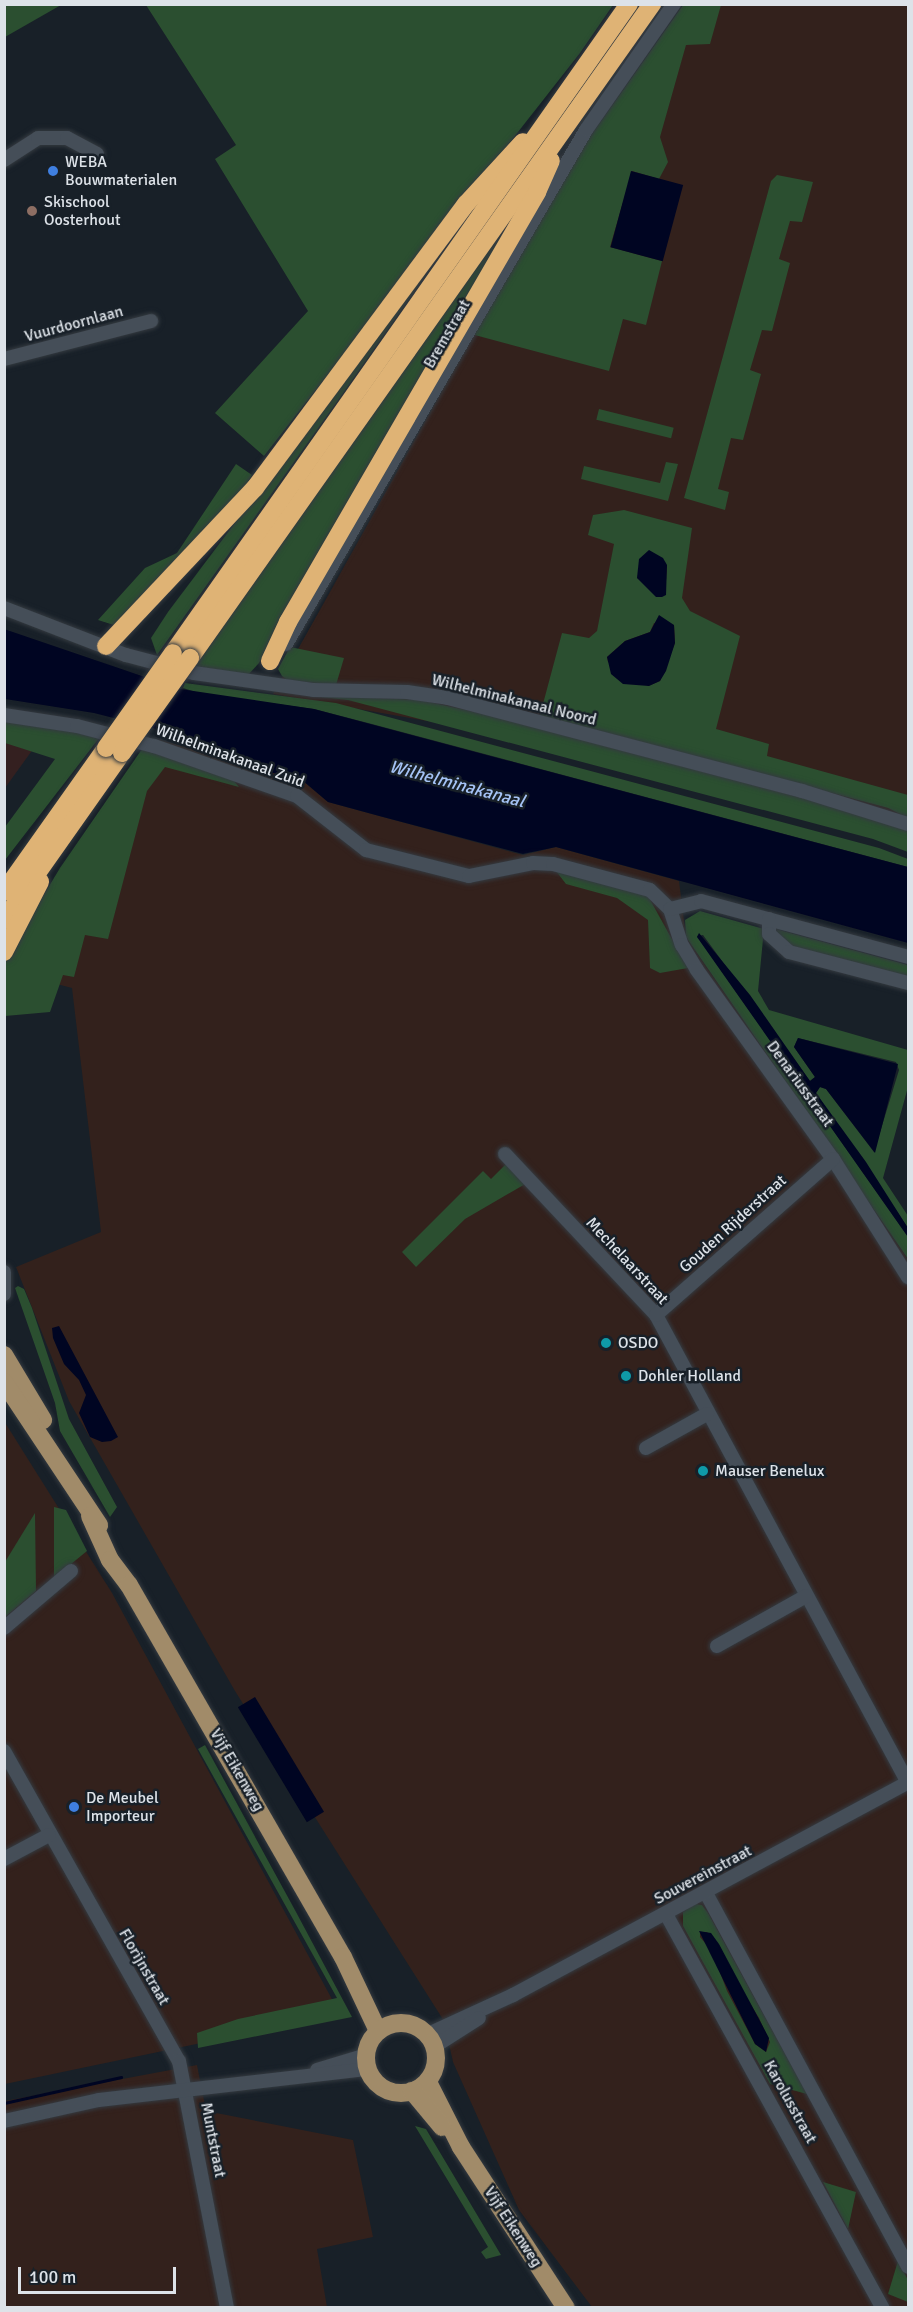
<!DOCTYPE html>
<style>
body{margin:0}
#map{position:relative;width:913px;height:2312px;overflow:hidden;background:#182028;font-family:Signika,sans-serif}
div>[style]{position:absolute}
.commercial>*{inset:0;background:#342020}
.industrial>*{inset:0;background:#33211c}
.green>*{inset:0;background:#2b4f30;transform-origin:0 0}
.water>*{inset:0;background:#000522;transform-origin:0 0}
.stream>*{height:3px;margin:-1.5px;padding:0 1.5px;transform-origin:1.5px;border-radius:1.5px;background:#000522}
.roads{filter:drop-shadow(0 0 2px #343a40) drop-shadow(0 0 2px #343a40)}
.minor>*{height:14px;margin:-7px;padding:0 7px;transform-origin:7px;border-radius:7px;background:#454e58}
.major>*{height:18px;margin:-9px;padding:0 9px;transform-origin:9px;border-radius:9px;background:#a18b69}
.major>.ring{margin:-9px;padding:0;box-sizing:content-box;background:none;border:18px solid #a18b69;border-radius:50%}
.highway>*{height:18px;margin:-9px;padding:0 9px;transform-origin:9px;border-radius:9px;background:#dfb375}
.bridges{filter:drop-shadow(0 0 2px #343a40) drop-shadow(0 0 2px #343a40)}
.highway-bridge>*{height:18px;margin:-9px;padding:0 9px;transform-origin:9px;border-radius:9px;background:#dfb375}
.dots>*{width:16px;height:16px;translate:-50% -50%;box-sizing:border-box;border:3px solid #182028;border-radius:50%}
span{translate:-50% -50%;white-space:nowrap;text-align:center;line-height:1.15;-webkit-text-stroke:5px #182028;paint-order:stroke}
.poi-label{font-size:16px;color:#dde2e8}
.left{translate:0 -50%;text-align:left}
.street-label{font-size:16px;color:#dde2e8}
.water-label{font-size:18px;color:#a5c3f5;font-style:italic}
.frame{position:absolute;inset:0;border:6px solid #dde2e8;pointer-events:none}
.scale{position:absolute;left:18px;top:2267px;width:158px;height:27px;box-sizing:border-box;border:3px solid #dde2e8;border-top:0;padding-left:8px;font-size:18px;line-height:21px;white-space:nowrap;color:#dde2e8;-webkit-text-stroke:4px #182028;paint-order:stroke}
</style>
<div id="map">
<div class="commercial">
<div style="clip-path:polygon(5px 737px,36px 745px,5px 788px)"></div>
</div>
<div class="industrial">
<div style="clip-path:polygon(690px 5px,908px 5px,908px 827px,535px 740px,273px 694px,476px 330px)"></div>
<div style="clip-path:polygon(160px 740px,302px 780px,328px 802px,523px 855px,556px 847px,679px 881px,686px 937px,908px 1259px,908px 2307px,592px 2307px,519px 2210px,453px 2062px,444px 2021px,235px 1691px,69px 1401px,16px 1267px,101px 1232px,72px 988px,30px 977px,153px 766px)"></div>
<div style="clip-path:polygon(4px 1421px,112px 1593px,340px 2014px,5px 2084px)"></div>
<div style="clip-path:polygon(197px 2065px,206px 2111px,353px 2140px,373px 2237px,317px 2249px,327px 2307px,5px 2308px,5px 2101px)"></div>
</div>
<div class="green">
<div style="clip-path:polygon(5px 4px,61px 4px,61px 5px,5px 37px)"></div>
<div style="clip-path:polygon(146px 5px,613px 5px,580px 53px,264px 456px,215px 413px,308px 311px,215px 159px,236px 145px)"></div>
<div style="clip-path:polygon(683px 5px,721px 5px,710px 44px,686px 45px,660px 137px,668px 162px,659px 179px,632px 171px,610px 247px,662px 261px,646px 325px,623px 319px,609px 371px,471px 334px,585px 144px)"></div>
<div style="clip-path:polygon(777px 175px,813px 182px,802px 222px,790px 221px,779px 259px,790px 263px,772px 331px,762px 330px,750px 370px,761px 374px,743px 440px,731px 438px,718px 489px,729px 492px,725px 510px,684px 498px,771px 181px)"></div>
<div style="clip-path:polygon(483px 193px,341px 396px,157px 655px,151px 638px,168px 612px)"></div>
<div style="clip-path:polygon(525px 197px,259px 663px,248px 675px,195px 667px)"></div>
<div style="left:599px;top:409px;width:77px;height:11px;rotate:14deg"></div>
<div style="clip-path:polygon(666px 462px,678px 464px,668px 501px,581px 479px,584px 466px,660px 483px)"></div>
<div style="clip-path:polygon(236px 464px,252px 475px,236px 501px,120px 627px,98px 620px,145px 568px,177px 553px)"></div>
<div style="clip-path:polygon(evenodd,624px 510px,692px 528px,682px 598px,690px 611px,740px 636px,716px 729px,769px 744px,767px 756px,908px 795px,908px 818px,888px 808px,540px 715px,562px 633px,589px 638px,597px 631px,614px 544px,588px 535px,593px 515px,624px 510px,667px 565px,665px 595px,637px 578px,667px 565px,624px 510px,654px 623px,674px 625px,675px 643px,660px 681px,648px 686px,608px 662px,607px 657px,625px 641px,650px 632px,654px 623px)"></div>
<div style="clip-path:polygon(290px 647px,344px 658px,336px 685px,287px 680px,282px 676px,278px 669px)"></div>
<div style="clip-path:polygon(185px 683px,336px 703px,879px 848px,908px 859px,908px 867px,368px 723px,314px 709px,202px 694px,183px 688px)"></div>
<div style="clip-path:polygon(303px 695px,420px 700px,484px 714px,878px 818px,908px 831px,908px 852px,873px 839px,348px 700px)"></div>
<div style="clip-path:polygon(4px 720px,100px 737px,5px 860px,5px 827px,55px 759px,5px 743px)"></div>
<div style="clip-path:polygon(142px 749px,234px 781px,239px 787px,165px 767px,147px 791px,108px 939px,85px 935px,74px 977px,63px 975px,50px 1012px,5px 1016px,5px 959px,60px 868px)"></div>
<div style="clip-path:polygon(556px 871px,648px 896px,688px 968px,660px 973px,650px 968px,648px 920px,617px 898px,566px 884px)"></div>
<div style="clip-path:polygon(700px 911px,764px 929px,758px 991px,769px 1010px,908px 1050px,908px 1087px,883px 1178px,908px 1216px,908px 1228px,816px 1093px,820px 1087px,826px 1089px,874px 1152px,899px 1070px,896px 1062px,798px 1038px,794px 1047px,815px 1077px,810px 1081px,703px 935px,697px 936px,908px 1237px,908px 1259px,686px 937px,685px 920px)"></div>
<div style="clip-path:polygon(772px 928px,908px 965px,908px 978px,787px 946px)"></div>
<div style="clip-path:polygon(508px 1162px,527px 1183px,465px 1219px,416px 1267px,402px 1252px,483px 1171px,491px 1179px)"></div>
<div style="clip-path:polygon(18px 1286px,24px 1289px,32px 1308px,69px 1419px,117px 1507px,110px 1517px,60px 1431px,55px 1403px,15px 1288px)"></div>
<div style="clip-path:polygon(54px 1507px,66px 1510px,87px 1551px,54px 1578px)"></div>
<div style="clip-path:polygon(35px 1513px,36px 1591px,5px 1617px,5px 1562px)"></div>
<div style="clip-path:polygon(205px 1745px,296px 1912px,352px 2017px,198px 2048px,197px 2033px,238px 2019px,337px 1998px,198px 1749px)"></div>
<div style="clip-path:polygon(evenodd,695px 1904px,702px 1905px,708px 1913px,807px 2094px,770px 2084px,683px 1926px,683px 1912px,695px 1904px,707px 1932px,759px 2018px,770px 2042px,766px 2052px,755px 2044px,727px 1991px,712px 1951px,700px 1937px,700px 1933px,707px 1932px)"></div>
<div style="clip-path:polygon(415px 2126px,426px 2129px,501px 2255px,486px 2259px,481px 2252px,488px 2247px)"></div>
<div style="clip-path:polygon(823px 2182px,856px 2192px,848px 2229px)"></div>
<div style="clip-path:polygon(898px 2261px,908px 2280px,908px 2302px,888px 2294px)"></div>
</div>
<div class="water">
<div style="left:631px;top:171px;width:54px;height:79px;rotate:15deg"></div>
<div style="clip-path:polygon(649px 550px,663px 558px,667px 565px,666px 595px,662px 597px,656px 597px,637px 578px,639px 559px)"></div>
<div style="clip-path:polygon(659px 615px,674px 625px,675px 643px,666px 671px,660px 681px,649px 686px,623px 684px,611px 674px,607px 657px,625px 641px,650px 632px)"></div>
<div style="clip-path:polygon(4px 629px,180px 689px,314px 709px,908px 867px,908px 943px,556px 847px,523px 854px,383px 817px,328px 802px,302px 780px,273px 773px,153px 728px,94px 713px,5px 699px)"></div>
<div style="clip-path:polygon(699px 933px,750px 995px,810px 1081px,815px 1077px,794px 1047px,798px 1038px,898px 1064px,875px 1153px,826px 1089px,820px 1087px,816px 1093px,866px 1162px,908px 1228px,908px 1237px,697px 937px)"></div>
<div style="clip-path:polygon(59px 1326px,118px 1437px,111px 1441px,102px 1442px,90px 1437px,79px 1413px,86px 1395px,79px 1380px,64px 1364px,53px 1338px,52px 1328px)"></div>
<div style="left:255px;top:1697px;width:134px;height:20px;rotate:59deg"></div>
<div style="clip-path:polygon(699px 1931px,711px 1933px,719px 1944px,769px 2038px,766px 2052px,755px 2044px)"></div>
</div>
<div class="stream">
<div style="left:4px;top:2103px;width:120px;rotate:-12.5deg"></div>
</div>
<div class="roads">
<div class="minor">
<div style="left:4px;top:160px;width:40px;rotate:-32.9deg"></div>
<div style="left:38px;top:138px;width:29px"></div>
<div style="left:67px;top:138px;width:34px;rotate:28deg"></div>
<div style="left:4px;top:359px;width:152px;rotate:-14.5deg"></div>
<div style="left:4px;top:608px;width:131px;rotate:21.1deg"></div>
<div style="left:126px;top:655px;width:70px;rotate:14.8deg"></div>
<div style="left:194px;top:673px;width:120px;rotate:8.1deg"></div>
<div style="left:313px;top:690px;width:94px;rotate:1.2deg"></div>
<div style="left:407px;top:692px;width:41px;rotate:8.3deg"></div>
<div style="left:448px;top:698px;width:366px;rotate:14.7deg"></div>
<div style="left:802px;top:791px;width:111px;rotate:17.3deg"></div>
<div style="left:286px;top:644px;width:595px;rotate:-59.73deg"></div>
<div style="left:586px;top:130px;width:154px;rotate:-55.1deg"></div>
<div style="left:4px;top:715px;width:74px;rotate:8.6deg"></div>
<div style="left:77px;top:726px;width:80px;rotate:14.6deg"></div>
<div style="left:154px;top:746px;width:151px;rotate:19.3deg"></div>
<div style="left:297px;top:796px;width:88px;rotate:38deg"></div>
<div style="left:366px;top:850px;width:106px;rotate:14.2deg"></div>
<div style="left:469px;top:876px;width:65px;rotate:-11.5deg"></div>
<div style="left:533px;top:863px;width:20px;rotate:3deg"></div>
<div style="left:553px;top:864px;width:100px;rotate:15deg"></div>
<div style="left:650px;top:890px;width:28px;rotate:44deg"></div>
<div style="left:670px;top:909px;width:38px;rotate:72deg"></div>
<div style="left:682px;top:945px;width:29px;rotate:59deg"></div>
<div style="left:697px;top:970px;width:233px;rotate:54.3deg"></div>
<div style="left:833px;top:1159px;width:140px;rotate:57.6deg"></div>
<div style="left:670px;top:909px;width:32px;rotate:-14deg"></div>
<div style="left:701px;top:901px;width:214px;rotate:15.1deg"></div>
<div style="left:769px;top:919px;width:15px;rotate:90deg"></div>
<div style="left:769px;top:934px;width:27px;rotate:42deg"></div>
<div style="left:789px;top:952px;width:123px;rotate:14.6deg"></div>
<div style="left:505px;top:1154px;width:221px;rotate:46.8deg"></div>
<div style="left:656px;top:1315px;width:532px;rotate:61.7deg"></div>
<div style="left:4px;top:1272px;width:22px;rotate:90deg"></div>
<div style="left:656px;top:1315px;width:236px;rotate:-41.4deg"></div>
<div style="left:646px;top:1448px;width:70px;rotate:-29.1deg"></div>
<div style="left:4px;top:1628px;width:88px;rotate:-40.4deg"></div>
<div style="left:717px;top:1646px;width:102px;rotate:-29.3deg"></div>
<div style="left:4px;top:1751px;width:356px;rotate:60.6deg"></div>
<div style="left:179px;top:2061px;width:252px;rotate:79deg"></div>
<div style="left:4px;top:1859px;width:51px;rotate:-28.1deg"></div>
<div style="left:706px;top:1893px;width:425px;rotate:61.6deg"></div>
<div style="left:666px;top:1914px;width:450px;rotate:61.2deg"></div>
<div style="left:428px;top:2034px;width:94px;rotate:-24.6deg"></div>
<div style="left:513px;top:1995px;width:449px;rotate:-28.3deg"></div>
<div style="left:435px;top:2046px;width:52px;rotate:-32.5deg"></div>
<div style="left:317px;top:2070px;width:51px;rotate:-17deg"></div>
<div style="left:4px;top:2121px;width:97px;rotate:-12.5deg"></div>
<div style="left:99px;top:2100px;width:271px;rotate:-6.6deg"></div>
</div>
<div class="major">
<div style="left:4px;top:1355px;width:76px;rotate:59deg"></div>
<div style="left:4px;top:1382px;width:172px;rotate:56.4deg"></div>
<div style="left:90px;top:1516px;width:48px;rotate:65.6deg"></div>
<div style="left:110px;top:1560px;width:31px;rotate:53deg"></div>
<div style="left:129px;top:1585px;width:429px;rotate:60.1deg"></div>
<div style="left:343px;top:1957px;width:82px;rotate:64.7deg"></div>
<div class="ring" style="left:366px;top:2023px;width:52px;height:52px"></div>
<div style="left:428px;top:2082px;width:73px;rotate:63.1deg"></div>
<div style="left:461px;top:2147px;width:192px;rotate:56.9deg"></div>
<div style="left:412px;top:2091px;width:47px;rotate:50.2deg"></div>
</div>
<div class="highway">
<div style="left:106px;top:646px;width:217px;rotate:-46.7deg"></div>
<div style="left:255px;top:488px;width:354px;rotate:-53.4deg"></div>
<div style="left:466px;top:204px;width:84px;rotate:-47.4deg"></div>
<div style="left:173px;top:653px;width:793px;rotate:-54.91deg"></div>
<div style="left:190px;top:658px;width:801px;rotate:-54.76deg"></div>
<div style="left:270px;top:661px;width:43px;rotate:-65.2deg"></div>
<div style="left:288px;top:622px;width:497px;rotate:-59.9deg"></div>
<div style="left:537px;top:192px;width:34px;rotate:-66deg"></div>
<div style="left:4px;top:892px;width:176px;rotate:-54.7deg"></div>
<div style="left:4px;top:920px;width:204px;rotate:-54.8deg"></div>
<div style="left:4px;top:952px;width:79px;rotate:-62.8deg"></div>
</div>
</div>
<div class="bridges">
<div class="highway-bridge">
<div style="left:106px;top:748px;width:116px;rotate:-54.8deg"></div>
<div style="left:122px;top:753px;width:117px;rotate:-54.4deg"></div>
</div>
</div>
<div class="dots">
<div style="left:53px;top:171px;background:#3f7fe0"></div>
<div style="left:32px;top:211px;background:#8d6e63"></div>
<div style="left:606px;top:1343px;background:#0f9aa8"></div>
<div style="left:626px;top:1376px;background:#0f9aa8"></div>
<div style="left:703px;top:1471px;background:#0f9aa8"></div>
<div style="left:74px;top:1807px;background:#3f7fe0"></div>
</div>
<div class="poi-label">
<span class="left" style="left:65px;top:171px">WEBA<br>Bouwmaterialen</span>
<span class="left" style="left:44px;top:211px">Skischool<br>Oosterhout</span>
<span class="left" style="left:618px;top:1343px">OSDO</span>
<span class="left" style="left:638px;top:1376px">Dohler Holland</span>
<span class="left" style="left:715px;top:1471px">Mauser Benelux</span>
<span class="left" style="left:86px;top:1807px">De Meubel<br>Importeur</span>
</div>
<div class="street-label">
<span style="left:74px;top:324px;rotate:-15deg">Vuurdoornlaan</span>
<span style="left:447px;top:334px;rotate:-60deg">Bremstraat</span>
<span style="left:514px;top:700px;rotate:14deg">Wilhelminakanaal Noord</span>
<span style="left:230px;top:756px;rotate:20deg">Wilhelminakanaal Zuid</span>
<span style="left:800px;top:1084px;rotate:54deg">Denariusstraat</span>
<span style="left:733px;top:1224px;rotate:-42deg">Gouden Rijderstraat</span>
<span style="left:627px;top:1261px;rotate:47deg">Mechelaarstraat</span>
<span style="left:237px;top:1770px;rotate:60deg">Vijf Eikenweg</span>
<span style="left:703px;top:1875px;rotate:-28deg">Souvereinstraat</span>
<span style="left:144px;top:1967px;rotate:60deg">Florijnstraat</span>
<span style="left:790px;top:2102px;rotate:61deg">Karolusstraat</span>
<span style="left:213px;top:2140px;rotate:79deg">Muntstraat</span>
<span style="left:513px;top:2227px;rotate:57deg">Vijf Eikenweg</span>
</div>
<div class="water-label">
<span style="left:457px;top:784px;rotate:15deg">Wilhelminakanaal</span>
</div>
<div class="frame"></div>
<div class="scale">100 m</div>
</div>
